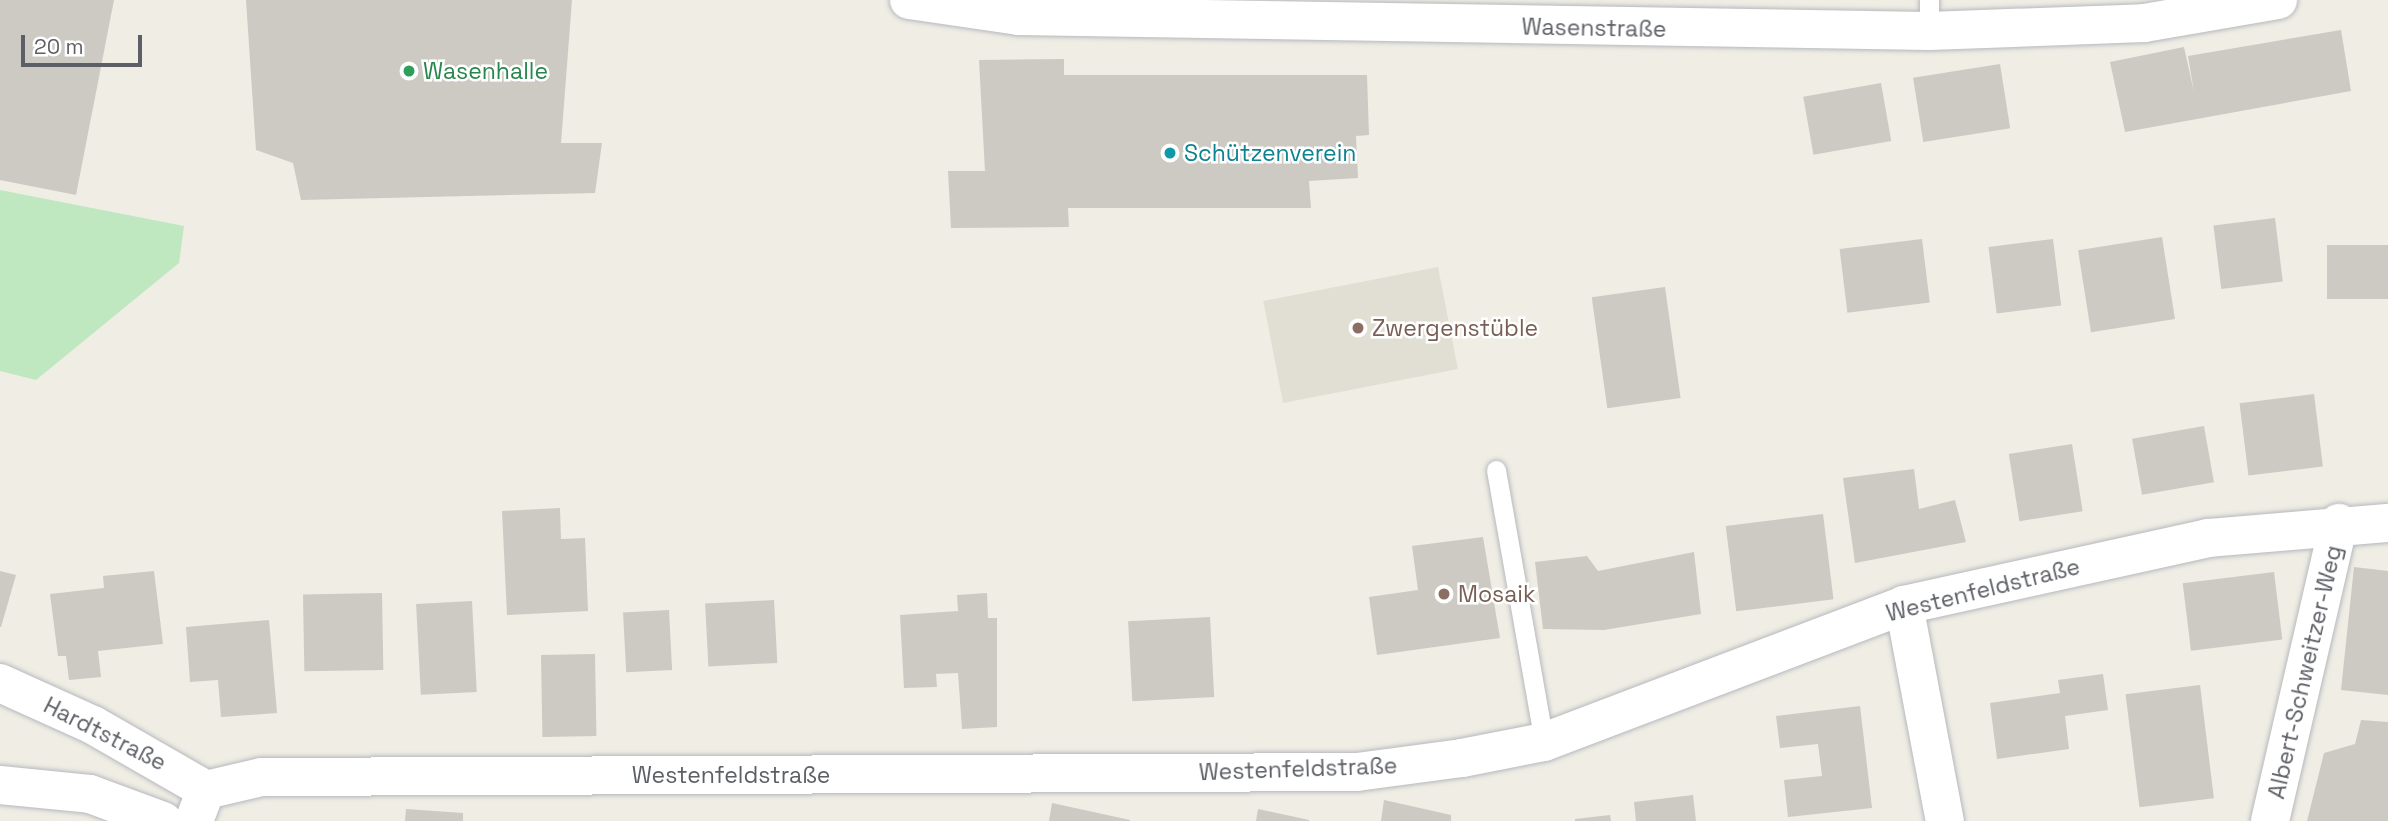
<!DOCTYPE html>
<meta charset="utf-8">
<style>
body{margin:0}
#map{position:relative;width:2388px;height:821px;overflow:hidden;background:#efede4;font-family:"Space Grotesk",sans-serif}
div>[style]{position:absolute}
.education>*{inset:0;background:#e1dfd4;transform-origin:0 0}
.green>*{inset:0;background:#bfe8c0}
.building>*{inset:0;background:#cccac3;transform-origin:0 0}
.roads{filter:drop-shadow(0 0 2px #b6b9be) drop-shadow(0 0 2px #b6b9be)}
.lane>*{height:19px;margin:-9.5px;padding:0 9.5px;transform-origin:9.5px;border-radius:9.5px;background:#fff}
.street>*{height:38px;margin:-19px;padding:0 19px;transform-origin:19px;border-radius:19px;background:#fff}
.dots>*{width:19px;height:19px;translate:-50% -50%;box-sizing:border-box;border:4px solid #fff;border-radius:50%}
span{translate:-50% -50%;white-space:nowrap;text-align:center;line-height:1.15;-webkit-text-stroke:5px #fff;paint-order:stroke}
.street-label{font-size:23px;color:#5c5f65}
.leisure-label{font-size:23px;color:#27864d}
.left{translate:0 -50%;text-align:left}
.culture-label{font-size:23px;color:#0d838f}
.education-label{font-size:23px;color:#785e54}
.scale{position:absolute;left:21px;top:35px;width:121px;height:32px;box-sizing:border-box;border:4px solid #5c5f65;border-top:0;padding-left:9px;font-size:21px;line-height:24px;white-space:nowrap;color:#5c5f65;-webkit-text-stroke:5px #fff;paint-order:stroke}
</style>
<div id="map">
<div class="education">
<div style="left:1438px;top:267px;width:104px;height:178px;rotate:79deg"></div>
</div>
<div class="green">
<div style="clip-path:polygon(0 190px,184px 226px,179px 263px,36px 380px,0 371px)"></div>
</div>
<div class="building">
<div style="clip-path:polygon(0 0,114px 0,76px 195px,0 180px)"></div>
<div style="clip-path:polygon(246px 0,572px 0,561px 143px,602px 143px,595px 193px,301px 200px,293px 163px,256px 150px)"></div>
<div style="clip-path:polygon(2341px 30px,2351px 91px,2125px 132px,2110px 62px,2184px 47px,2194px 92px,2188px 56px)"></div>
<div style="clip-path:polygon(1064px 59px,1064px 75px,1367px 75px,1369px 135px,1356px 136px,1358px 178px,1309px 181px,1311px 208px,1068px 208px,1069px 227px,951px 228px,948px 171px,985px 171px,979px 60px)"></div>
<div style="left:2000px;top:64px;width:65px;height:88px;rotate:81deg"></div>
<div style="left:1881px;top:83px;width:59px;height:79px;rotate:80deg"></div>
<div style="left:2275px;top:218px;width:64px;height:62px;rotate:83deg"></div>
<div style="left:2162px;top:237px;width:83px;height:85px;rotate:81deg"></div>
<div style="left:1922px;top:239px;width:64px;height:83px;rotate:83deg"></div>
<div style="left:2053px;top:239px;width:67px;height:65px;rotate:83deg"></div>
<div style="left:2388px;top:245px;width:54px;height:61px;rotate:90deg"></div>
<div style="left:1665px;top:287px;width:112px;height:74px;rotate:82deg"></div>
<div style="left:2314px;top:394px;width:73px;height:75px;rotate:83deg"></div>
<div style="left:2204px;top:426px;width:57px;height:73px;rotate:80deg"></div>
<div style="left:2072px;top:444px;width:68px;height:64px;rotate:81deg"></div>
<div style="clip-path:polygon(1914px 469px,1919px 509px,1955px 500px,1966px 542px,1855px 563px,1843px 478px)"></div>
<div style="clip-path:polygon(560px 508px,561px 539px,585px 538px,588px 611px,507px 615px,502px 511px)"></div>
<div style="left:1823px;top:514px;width:86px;height:98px;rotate:83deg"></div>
<div style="clip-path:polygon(1483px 537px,1500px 638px,1377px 655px,1369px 597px,1418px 590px,1412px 546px)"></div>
<div style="clip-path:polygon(1694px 552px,1701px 614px,1604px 630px,1543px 629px,1535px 562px,1587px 556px,1598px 571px)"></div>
<div style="clip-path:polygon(2354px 567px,2388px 571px,2388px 695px,2341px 690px)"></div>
<div style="clip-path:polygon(0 571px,16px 575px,1px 627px,0 627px)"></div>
<div style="clip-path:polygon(154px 571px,163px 644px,98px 651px,101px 677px,69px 680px,66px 656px,58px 656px,50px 594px,104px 588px,103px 576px)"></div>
<div style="left:2274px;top:572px;width:68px;height:92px;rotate:83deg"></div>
<div style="left:382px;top:593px;width:77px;height:79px;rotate:89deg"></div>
<div style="clip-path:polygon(987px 593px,988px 618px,997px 618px,997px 727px,962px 729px,958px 673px,936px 674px,937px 687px,904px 688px,900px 615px,958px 611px,957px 595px)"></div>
<div style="left:774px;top:600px;width:63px;height:69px;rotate:87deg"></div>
<div style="left:472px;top:601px;width:91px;height:56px;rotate:87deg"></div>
<div style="left:669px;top:610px;width:60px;height:46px;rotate:87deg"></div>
<div style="left:1210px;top:617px;width:80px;height:82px;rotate:87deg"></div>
<div style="clip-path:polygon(269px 620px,277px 713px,221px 717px,218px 680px,190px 682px,186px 627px)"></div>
<div style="left:595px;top:654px;width:82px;height:54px;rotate:89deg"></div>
<div style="clip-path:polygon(2103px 674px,2108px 710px,2065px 716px,2069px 749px,1997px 759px,1990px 703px,2060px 693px,2058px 680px)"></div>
<div style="left:2200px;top:685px;width:114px;height:75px;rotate:83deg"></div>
<div style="clip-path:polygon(1860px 706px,1872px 808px,1788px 817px,1784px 780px,1822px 776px,1818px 744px,1780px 748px,1776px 716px)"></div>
<div style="clip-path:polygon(2361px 720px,2388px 722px,2388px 821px,2307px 821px,2324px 753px,2355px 744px)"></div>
<div style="clip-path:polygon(1693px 795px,1696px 821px,1636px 821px,1634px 802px)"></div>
<div style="clip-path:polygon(1384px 800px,1451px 815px,1451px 821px,1381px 821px)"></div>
<div style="clip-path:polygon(1052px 803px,1130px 820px,1130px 821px,1049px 821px)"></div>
<div style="clip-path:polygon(406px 809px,463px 813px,463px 821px,405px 821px)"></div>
<div style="clip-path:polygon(1258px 809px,1309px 820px,1309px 821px,1256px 821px)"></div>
<div style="clip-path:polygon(1610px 815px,1611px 821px,1575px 821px,1575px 819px)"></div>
</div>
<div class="roads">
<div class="lane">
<div style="left:1929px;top:0;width:31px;rotate:90deg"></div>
<div style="left:1496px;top:470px;width:276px;rotate:80deg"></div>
</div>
<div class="street">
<div style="left:909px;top:0;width:111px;rotate:8.3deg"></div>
<div style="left:1019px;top:16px;width:910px;rotate:0.94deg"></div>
<div style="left:1929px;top:31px;width:215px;rotate:-2.1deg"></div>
<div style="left:2144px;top:23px;width:136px;rotate:-9.7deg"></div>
<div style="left:1904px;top:605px;width:220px;rotate:79.3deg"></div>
<div style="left:0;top:683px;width:102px;rotate:24.3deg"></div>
<div style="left:93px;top:725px;width:130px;rotate:29.9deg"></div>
<div style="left:0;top:785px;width:90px;rotate:5.7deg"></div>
<div style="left:90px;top:794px;width:78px;rotate:20.3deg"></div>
<div style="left:194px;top:821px;width:33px;rotate:-69deg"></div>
<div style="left:206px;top:790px;width:57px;rotate:-13.1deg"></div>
<div style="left:262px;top:777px;width:1095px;rotate:-0.26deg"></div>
<div style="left:1357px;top:772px;width:106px;rotate:-7.6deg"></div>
<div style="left:1462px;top:758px;width:84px;rotate:-11deg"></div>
<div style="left:1544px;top:742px;width:385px;rotate:-20.8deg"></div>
<div style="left:1904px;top:605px;width:311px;rotate:-12.4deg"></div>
<div style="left:2208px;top:538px;width:181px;rotate:-4.8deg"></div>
<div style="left:2270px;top:821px;width:306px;rotate:-77deg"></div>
</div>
</div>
<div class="dots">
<div style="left:409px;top:71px;background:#2e9e5b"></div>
<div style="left:1170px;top:153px;background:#0f9aa8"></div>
<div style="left:1358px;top:328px;background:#8d6e63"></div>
<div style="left:1444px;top:594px;background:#8d6e63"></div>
</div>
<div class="street-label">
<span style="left:1594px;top:28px;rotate:1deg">Wasenstraße</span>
<span style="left:1983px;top:590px;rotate:-14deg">Westenfeldstraße</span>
<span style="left:2305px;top:672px;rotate:-77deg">Albert-Schweitzer-Weg</span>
<span style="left:105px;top:734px;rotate:27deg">Hardtstraße</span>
<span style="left:1298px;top:769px;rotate:-2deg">Westenfeldstraße</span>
<span style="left:731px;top:775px">Westenfeldstraße</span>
</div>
<div class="leisure-label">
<span class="left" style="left:423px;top:71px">Wasenhalle</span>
</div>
<div class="culture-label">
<span class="left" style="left:1184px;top:153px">Schützenverein</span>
</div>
<div class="education-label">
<span class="left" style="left:1372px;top:328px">Zwergenstüble</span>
<span class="left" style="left:1458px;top:594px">Mosaik</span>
</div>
<div class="scale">20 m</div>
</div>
